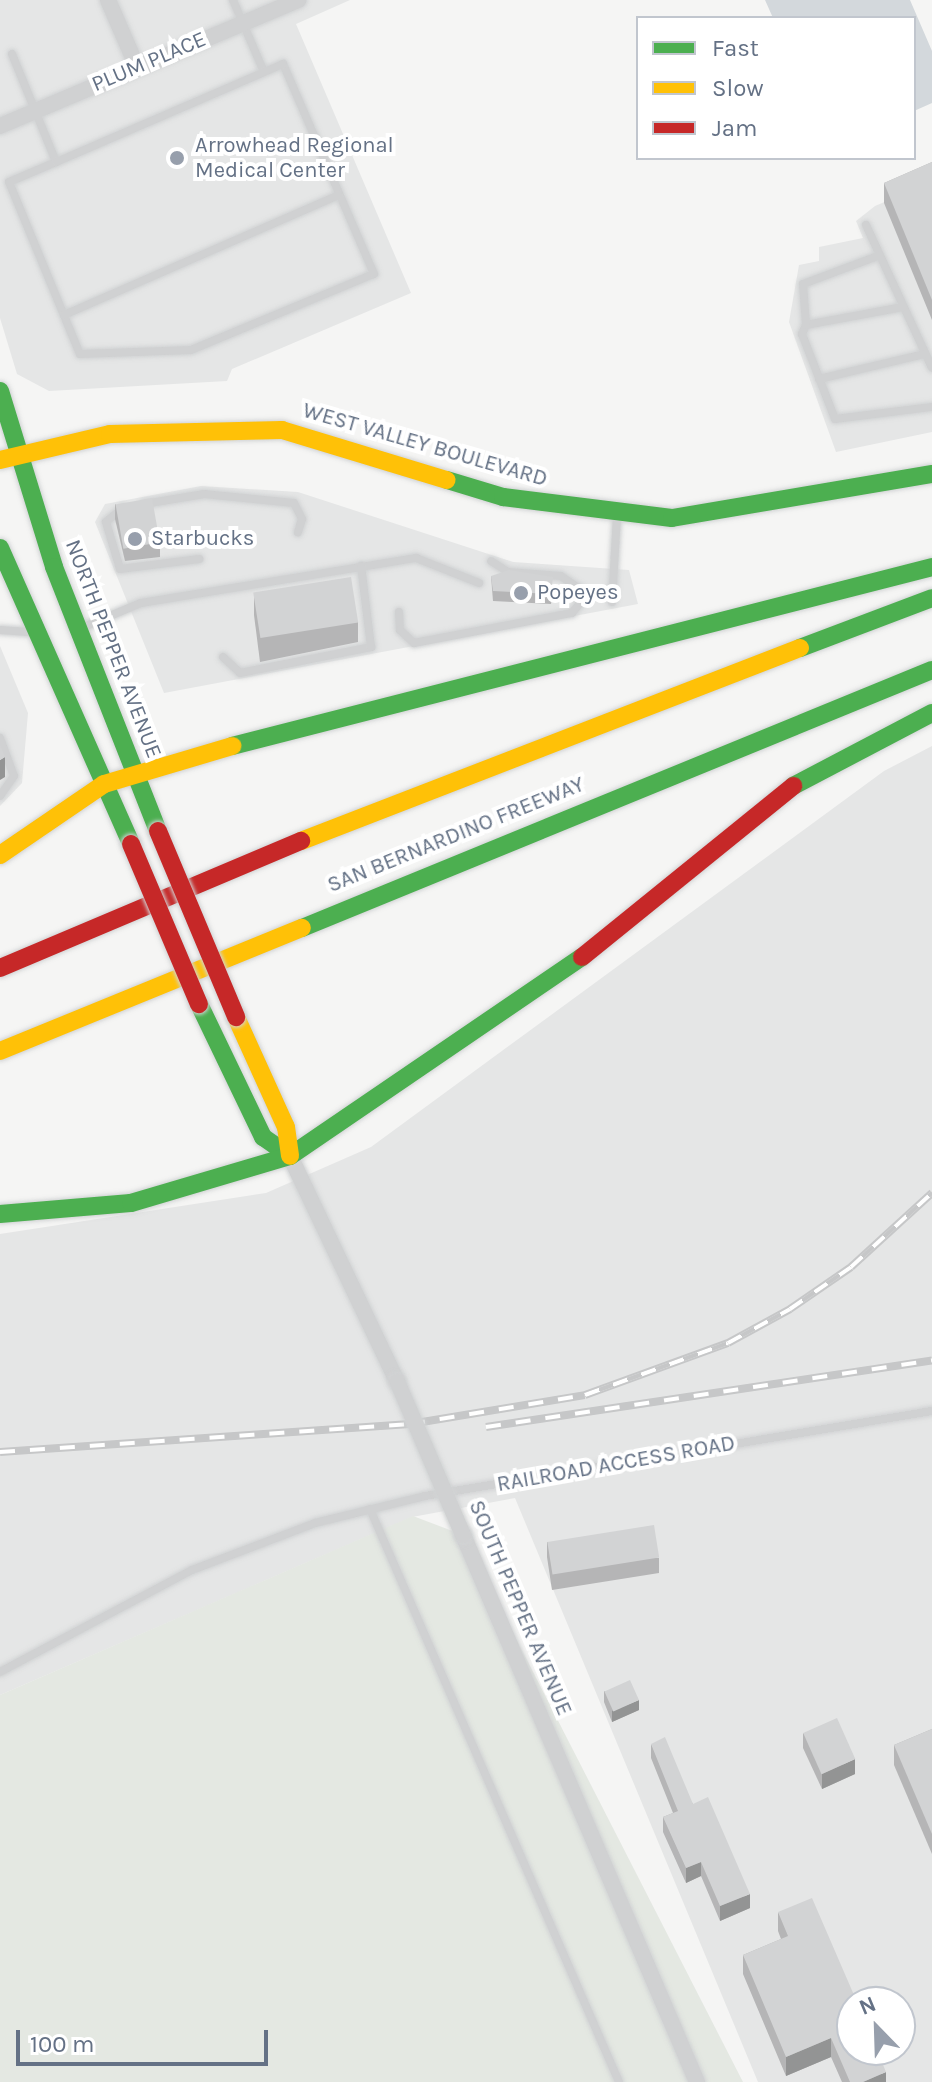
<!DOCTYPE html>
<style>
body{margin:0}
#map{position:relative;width:932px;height:2082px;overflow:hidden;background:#f5f5f4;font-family:Karla,sans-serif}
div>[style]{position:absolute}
.built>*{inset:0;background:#e5e6e6}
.green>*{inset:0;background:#e4e8e2}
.water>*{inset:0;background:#d3d8dc}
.roads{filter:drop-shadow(0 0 2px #d1d3d4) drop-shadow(0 0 2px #d1d3d4)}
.lane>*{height:8px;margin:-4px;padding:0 4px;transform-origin:4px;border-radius:4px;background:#d0d1d2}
.street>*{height:16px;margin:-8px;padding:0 8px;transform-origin:8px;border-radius:8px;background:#d0d1d2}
.fast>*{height:18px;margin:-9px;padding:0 9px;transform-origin:9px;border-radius:9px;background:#4caf50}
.slow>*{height:18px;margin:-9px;padding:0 9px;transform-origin:9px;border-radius:9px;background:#ffc107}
.jam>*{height:18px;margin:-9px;padding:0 9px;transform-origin:9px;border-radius:9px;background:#c62828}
.rail>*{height:8px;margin-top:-4px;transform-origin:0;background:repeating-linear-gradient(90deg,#fff 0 15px,#c6c7c8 0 30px);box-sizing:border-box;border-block:2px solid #c6c7c8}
.bridges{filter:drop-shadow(0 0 2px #d1d3d4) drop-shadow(0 0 2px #d1d3d4)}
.street-bridge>*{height:16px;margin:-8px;padding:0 8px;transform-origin:8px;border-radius:8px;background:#d0d1d2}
.jam-bridge>*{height:18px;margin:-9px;padding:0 9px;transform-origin:9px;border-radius:9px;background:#c62828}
.wall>*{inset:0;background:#b5b5b6}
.shaded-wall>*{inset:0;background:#939494}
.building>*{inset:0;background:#d2d3d4;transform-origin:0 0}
.dots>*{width:22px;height:22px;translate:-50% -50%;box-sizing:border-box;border:4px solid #fff;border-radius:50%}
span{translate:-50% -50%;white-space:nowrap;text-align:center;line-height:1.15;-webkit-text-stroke:8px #fff;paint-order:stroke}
.street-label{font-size:22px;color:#647185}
.poi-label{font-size:22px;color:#647185}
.left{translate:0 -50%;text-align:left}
.legend{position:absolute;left:636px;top:16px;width:280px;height:144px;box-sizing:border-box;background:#fff;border:2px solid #c1c6ce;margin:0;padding:10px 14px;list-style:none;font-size:24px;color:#647185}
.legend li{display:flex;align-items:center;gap:16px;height:40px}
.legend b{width:40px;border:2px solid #c1c6ce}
.north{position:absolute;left:836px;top:1986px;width:80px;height:80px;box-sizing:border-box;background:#fff;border:2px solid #c1c6ce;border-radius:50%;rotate:337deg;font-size:22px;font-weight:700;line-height:32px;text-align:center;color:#647185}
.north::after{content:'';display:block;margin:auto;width:28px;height:36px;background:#979fac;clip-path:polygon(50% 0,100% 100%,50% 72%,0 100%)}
.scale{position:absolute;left:16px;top:2030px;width:252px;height:36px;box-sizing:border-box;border:4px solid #647185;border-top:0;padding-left:10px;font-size:24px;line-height:28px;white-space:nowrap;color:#647185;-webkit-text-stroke:6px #fff;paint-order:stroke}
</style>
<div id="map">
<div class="built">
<div style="clip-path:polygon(0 0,350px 0,296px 24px,411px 293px,232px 369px,227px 381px,49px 391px,17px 374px,0 318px)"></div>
<div style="clip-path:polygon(932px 182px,932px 432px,836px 452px,789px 322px,799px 265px,819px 261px,819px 247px,863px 238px,856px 221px,875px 206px)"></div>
<div style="clip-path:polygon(201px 486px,298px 492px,513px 562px,629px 570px,638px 604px,164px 693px,95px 522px,105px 504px)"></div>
<div style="clip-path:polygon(0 646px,28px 713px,22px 783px,0 806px)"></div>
<div style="clip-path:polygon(evenodd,932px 746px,932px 2082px,758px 2082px,515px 1498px,412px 1517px,0 1695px,0 1234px,266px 1193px,371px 1147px,884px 771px,932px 746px,852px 2002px,900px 2002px,900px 2050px,852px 2050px,852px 2002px)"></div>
</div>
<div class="green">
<div style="clip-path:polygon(413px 1516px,463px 1535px,743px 2082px,0 2082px,0 1695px)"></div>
</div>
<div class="water">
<div style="clip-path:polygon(765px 0,910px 0,932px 51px,932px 103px,914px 111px,914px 18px,773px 18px)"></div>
</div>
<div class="roads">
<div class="lane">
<div style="left:233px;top:0;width:78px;rotate:66.7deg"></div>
<div style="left:12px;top:54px;width:117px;rotate:67.8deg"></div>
<div style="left:56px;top:162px;width:51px;rotate:156.9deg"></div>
<div style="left:9px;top:182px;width:186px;rotate:67.6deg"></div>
<div style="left:80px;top:354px;width:111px;rotate:-2.1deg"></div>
<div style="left:191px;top:350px;width:198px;rotate:-22.6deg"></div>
<div style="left:374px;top:274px;width:229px;rotate:-113.4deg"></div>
<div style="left:283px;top:64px;width:247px;rotate:156.6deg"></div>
<div style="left:866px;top:225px;width:157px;rotate:65.2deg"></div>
<div style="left:903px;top:307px;width:99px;rotate:169.5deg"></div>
<div style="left:806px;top:325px;width:10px;rotate:114deg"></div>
<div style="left:802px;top:334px;width:91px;rotate:68.8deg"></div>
<div style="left:835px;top:419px;width:98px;rotate:-7.1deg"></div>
<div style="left:64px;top:315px;width:300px;rotate:-23.6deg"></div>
<div style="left:806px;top:325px;width:41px;rotate:-94.2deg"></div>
<div style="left:803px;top:284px;width:82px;rotate:-20.6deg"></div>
<div style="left:819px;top:379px;width:109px;rotate:-13.3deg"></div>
<div style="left:144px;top:504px;width:61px;rotate:-9.5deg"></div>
<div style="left:204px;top:494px;width:90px;rotate:5.7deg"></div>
<div style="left:294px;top:503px;width:18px;rotate:63deg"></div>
<div style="left:302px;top:519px;width:14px;rotate:107deg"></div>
<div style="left:123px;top:508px;width:22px;rotate:141deg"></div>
<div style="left:106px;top:522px;width:49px;rotate:73.4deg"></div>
<div style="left:120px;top:569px;width:80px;rotate:-7.2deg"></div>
<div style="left:612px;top:602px;width:87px;rotate:-86.7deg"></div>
<div style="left:399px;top:612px;width:18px;rotate:87deg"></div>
<div style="left:400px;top:630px;width:19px;rotate:43deg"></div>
<div style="left:414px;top:643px;width:161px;rotate:-10.8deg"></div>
<div style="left:572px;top:613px;width:13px;rotate:-51deg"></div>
<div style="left:580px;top:603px;width:14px;rotate:-90deg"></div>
<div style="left:580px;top:589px;width:23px;rotate:-146deg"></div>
<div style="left:561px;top:576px;width:53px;rotate:-175.7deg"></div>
<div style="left:508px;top:572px;width:20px;rotate:-147deg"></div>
<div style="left:79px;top:629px;width:67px;rotate:-22.8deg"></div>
<div style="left:141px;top:603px;width:279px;rotate:-9.3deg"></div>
<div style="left:416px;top:558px;width:68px;rotate:21.6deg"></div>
<div style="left:0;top:630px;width:32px;rotate:4deg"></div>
<div style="left:223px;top:657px;width:23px;rotate:43deg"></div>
<div style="left:240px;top:673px;width:134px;rotate:-11.2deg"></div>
<div style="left:371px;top:647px;width:82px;rotate:-97deg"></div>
<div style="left:0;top:738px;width:40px;rotate:69.8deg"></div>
<div style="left:14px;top:776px;width:24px;rotate:125deg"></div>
<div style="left:370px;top:1509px;width:625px;rotate:66.51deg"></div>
<div style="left:0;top:1672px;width:217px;rotate:-28deg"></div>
<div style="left:192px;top:1570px;width:132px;rotate:-20.9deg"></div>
<div style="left:315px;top:1523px;width:113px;rotate:-13.8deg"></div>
<div style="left:425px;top:1496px;width:514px;rotate:-9.52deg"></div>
</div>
<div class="street">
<div style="left:108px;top:0;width:73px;rotate:66.6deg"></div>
<div style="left:0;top:126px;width:324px;rotate:-22.9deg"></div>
<div style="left:290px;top:1156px;width:249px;rotate:64.6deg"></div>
<div style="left:463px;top:1535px;width:595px;rotate:66.84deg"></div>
</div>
<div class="fast">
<div style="left:0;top:391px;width:184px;rotate:72.9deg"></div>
<div style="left:54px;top:567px;width:284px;rotate:68.5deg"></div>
<div style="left:447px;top:480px;width:59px;rotate:16.9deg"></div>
<div style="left:503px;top:497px;width:170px;rotate:7.1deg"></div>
<div style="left:672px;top:518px;width:264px;rotate:-9.6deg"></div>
<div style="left:0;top:548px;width:324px;rotate:66.1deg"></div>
<div style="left:800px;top:648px;width:141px;rotate:-20.7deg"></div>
<div style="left:232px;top:746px;width:723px;rotate:-14.34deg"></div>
<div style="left:793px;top:786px;width:157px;rotate:-27.7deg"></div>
<div style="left:302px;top:928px;width:681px;rotate:-22.27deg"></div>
<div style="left:199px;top:1004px;width:148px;rotate:64.3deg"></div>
<div style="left:263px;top:1137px;width:33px;rotate:35deg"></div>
<div style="left:0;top:1214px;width:131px;rotate:-4.8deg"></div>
<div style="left:131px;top:1203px;width:166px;rotate:-16.5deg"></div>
<div style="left:290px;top:1156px;width:353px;rotate:-34.3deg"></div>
</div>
<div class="slow">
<div style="left:0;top:460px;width:113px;rotate:-13.3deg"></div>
<div style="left:110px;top:434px;width:172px;rotate:-1.3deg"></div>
<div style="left:282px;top:430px;width:172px;rotate:16.9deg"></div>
<div style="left:301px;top:841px;width:535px;rotate:-21.15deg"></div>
<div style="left:0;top:855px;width:126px;rotate:-34.3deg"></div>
<div style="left:104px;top:784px;width:134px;rotate:-16.5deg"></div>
<div style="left:236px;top:1017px;width:121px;rotate:65.6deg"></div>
<div style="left:286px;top:1127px;width:29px;rotate:82deg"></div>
<div style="left:0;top:1051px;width:326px;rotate:-22.2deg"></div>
</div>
<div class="jam">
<div style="left:582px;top:957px;width:272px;rotate:-39deg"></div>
<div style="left:0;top:968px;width:327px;rotate:-22.9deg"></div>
</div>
</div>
<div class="rail">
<div style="left:486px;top:1427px;width:451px;rotate:-8.5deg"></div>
<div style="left:0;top:1452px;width:411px;rotate:-3.9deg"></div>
<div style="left:410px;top:1424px;width:177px;rotate:-9.4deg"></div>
<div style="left:585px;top:1395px;width:152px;rotate:-20deg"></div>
<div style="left:728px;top:1343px;width:71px;rotate:-28.7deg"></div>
<div style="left:790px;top:1309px;width:74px;rotate:-34.5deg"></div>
<div style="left:851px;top:1267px;width:110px;rotate:-42.4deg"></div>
</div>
<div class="bridges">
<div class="street-bridge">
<div style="left:397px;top:1381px;width:168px;rotate:66.8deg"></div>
</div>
<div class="jam-bridge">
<div style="left:158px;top:831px;width:202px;rotate:67.2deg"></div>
<div style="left:131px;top:844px;width:174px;rotate:67deg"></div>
</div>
</div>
<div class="wall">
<div style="clip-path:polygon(932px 162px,932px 320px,884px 203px,884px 183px)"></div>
<div style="clip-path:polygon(115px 504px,160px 542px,160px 557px,125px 561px,115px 519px)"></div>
<div style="clip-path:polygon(491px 576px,553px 587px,551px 604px,493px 601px)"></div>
<div style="clip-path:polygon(254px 595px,358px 622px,358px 642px,260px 662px,254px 615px)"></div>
<div style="clip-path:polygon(547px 1542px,659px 1558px,659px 1573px,552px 1590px,547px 1557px)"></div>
<div style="clip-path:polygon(604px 1691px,639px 1710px,612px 1722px,604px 1702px)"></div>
<div style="clip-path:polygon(932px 1729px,932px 1854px,894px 1765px,894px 1745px)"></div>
<div style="clip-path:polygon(803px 1733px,855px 1774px,822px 1789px,803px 1748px)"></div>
<div style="clip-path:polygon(651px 1744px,693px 1804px,750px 1908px,720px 1921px,701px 1876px,686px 1883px,663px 1832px,663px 1817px,673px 1813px,651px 1758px)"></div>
<div style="clip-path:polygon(778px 1912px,886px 2082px,842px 2082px,831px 2057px,786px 2076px,743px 1974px,743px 1955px,781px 1939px,778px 1931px)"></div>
</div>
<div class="shaded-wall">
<div style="clip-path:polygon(5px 757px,5px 777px,0 780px,0 760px)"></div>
<div style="clip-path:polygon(639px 1700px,639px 1710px,612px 1722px,612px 1711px)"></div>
<div style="clip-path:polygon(855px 1759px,855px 1774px,822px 1789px,822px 1774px)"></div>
<div style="clip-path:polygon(701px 1862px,701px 1876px,686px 1883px,686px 1868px)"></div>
<div style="clip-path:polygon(750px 1894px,750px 1908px,720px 1921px,720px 1906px)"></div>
<div style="clip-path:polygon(831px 2038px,831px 2057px,786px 2076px,786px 2057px)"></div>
<div style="clip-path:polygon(886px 2072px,886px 2082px,863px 2082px)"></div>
</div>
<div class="building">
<div style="clip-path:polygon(932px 162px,932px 300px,884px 183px)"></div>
<div style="left:152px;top:498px;width:45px;height:37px;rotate:80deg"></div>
<div style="clip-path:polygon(509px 570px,553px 577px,551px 594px,493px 591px,491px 576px)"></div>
<div style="left:351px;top:577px;width:46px;height:99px;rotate:81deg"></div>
<div style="clip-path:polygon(0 745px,5px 757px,0 760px)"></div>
<div style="left:654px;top:1525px;width:33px;height:108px;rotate:81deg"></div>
<div style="left:630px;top:1680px;width:22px;height:28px;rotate:66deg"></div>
<div style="left:837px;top:1718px;width:45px;height:37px;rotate:66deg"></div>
<div style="clip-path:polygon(932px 1729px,932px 1834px,894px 1745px)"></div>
<div style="clip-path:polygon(665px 1737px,693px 1804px,708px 1797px,750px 1894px,720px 1906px,701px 1862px,686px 1868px,663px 1817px,678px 1811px,651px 1744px)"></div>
<div style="clip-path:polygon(812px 1898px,857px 2002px,852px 2002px,852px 2050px,877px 2050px,886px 2072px,863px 2082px,850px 2082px,831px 2038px,786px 2057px,743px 1955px,788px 1936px,778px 1912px)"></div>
</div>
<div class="dots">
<div style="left:177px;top:158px;background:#979fac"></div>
<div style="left:135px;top:539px;background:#979fac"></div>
<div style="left:521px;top:593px;background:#979fac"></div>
</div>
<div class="street-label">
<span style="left:149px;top:62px;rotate:-23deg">PLUM PLACE</span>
<span style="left:425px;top:445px;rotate:16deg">WEST VALLEY BOULEVARD</span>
<span style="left:113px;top:649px;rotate:69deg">NORTH PEPPER AVENUE</span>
<span style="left:456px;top:835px;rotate:-22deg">SAN BERNARDINO FREEWAY</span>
<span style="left:616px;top:1464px;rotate:-10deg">RAILROAD ACCESS ROAD</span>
<span style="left:520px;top:1608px;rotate:67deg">SOUTH PEPPER AVENUE</span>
</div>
<div class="poi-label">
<span class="left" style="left:195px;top:158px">Arrowhead Regional<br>Medical Center</span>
<span class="left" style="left:151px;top:539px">Starbucks</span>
<span class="left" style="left:537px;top:593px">Popeyes</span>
</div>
<ul class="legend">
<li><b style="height:10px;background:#4caf50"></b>Fast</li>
<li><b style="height:10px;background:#ffc107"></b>Slow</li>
<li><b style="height:10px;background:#c62828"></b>Jam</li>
</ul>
<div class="north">N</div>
<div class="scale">100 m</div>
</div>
